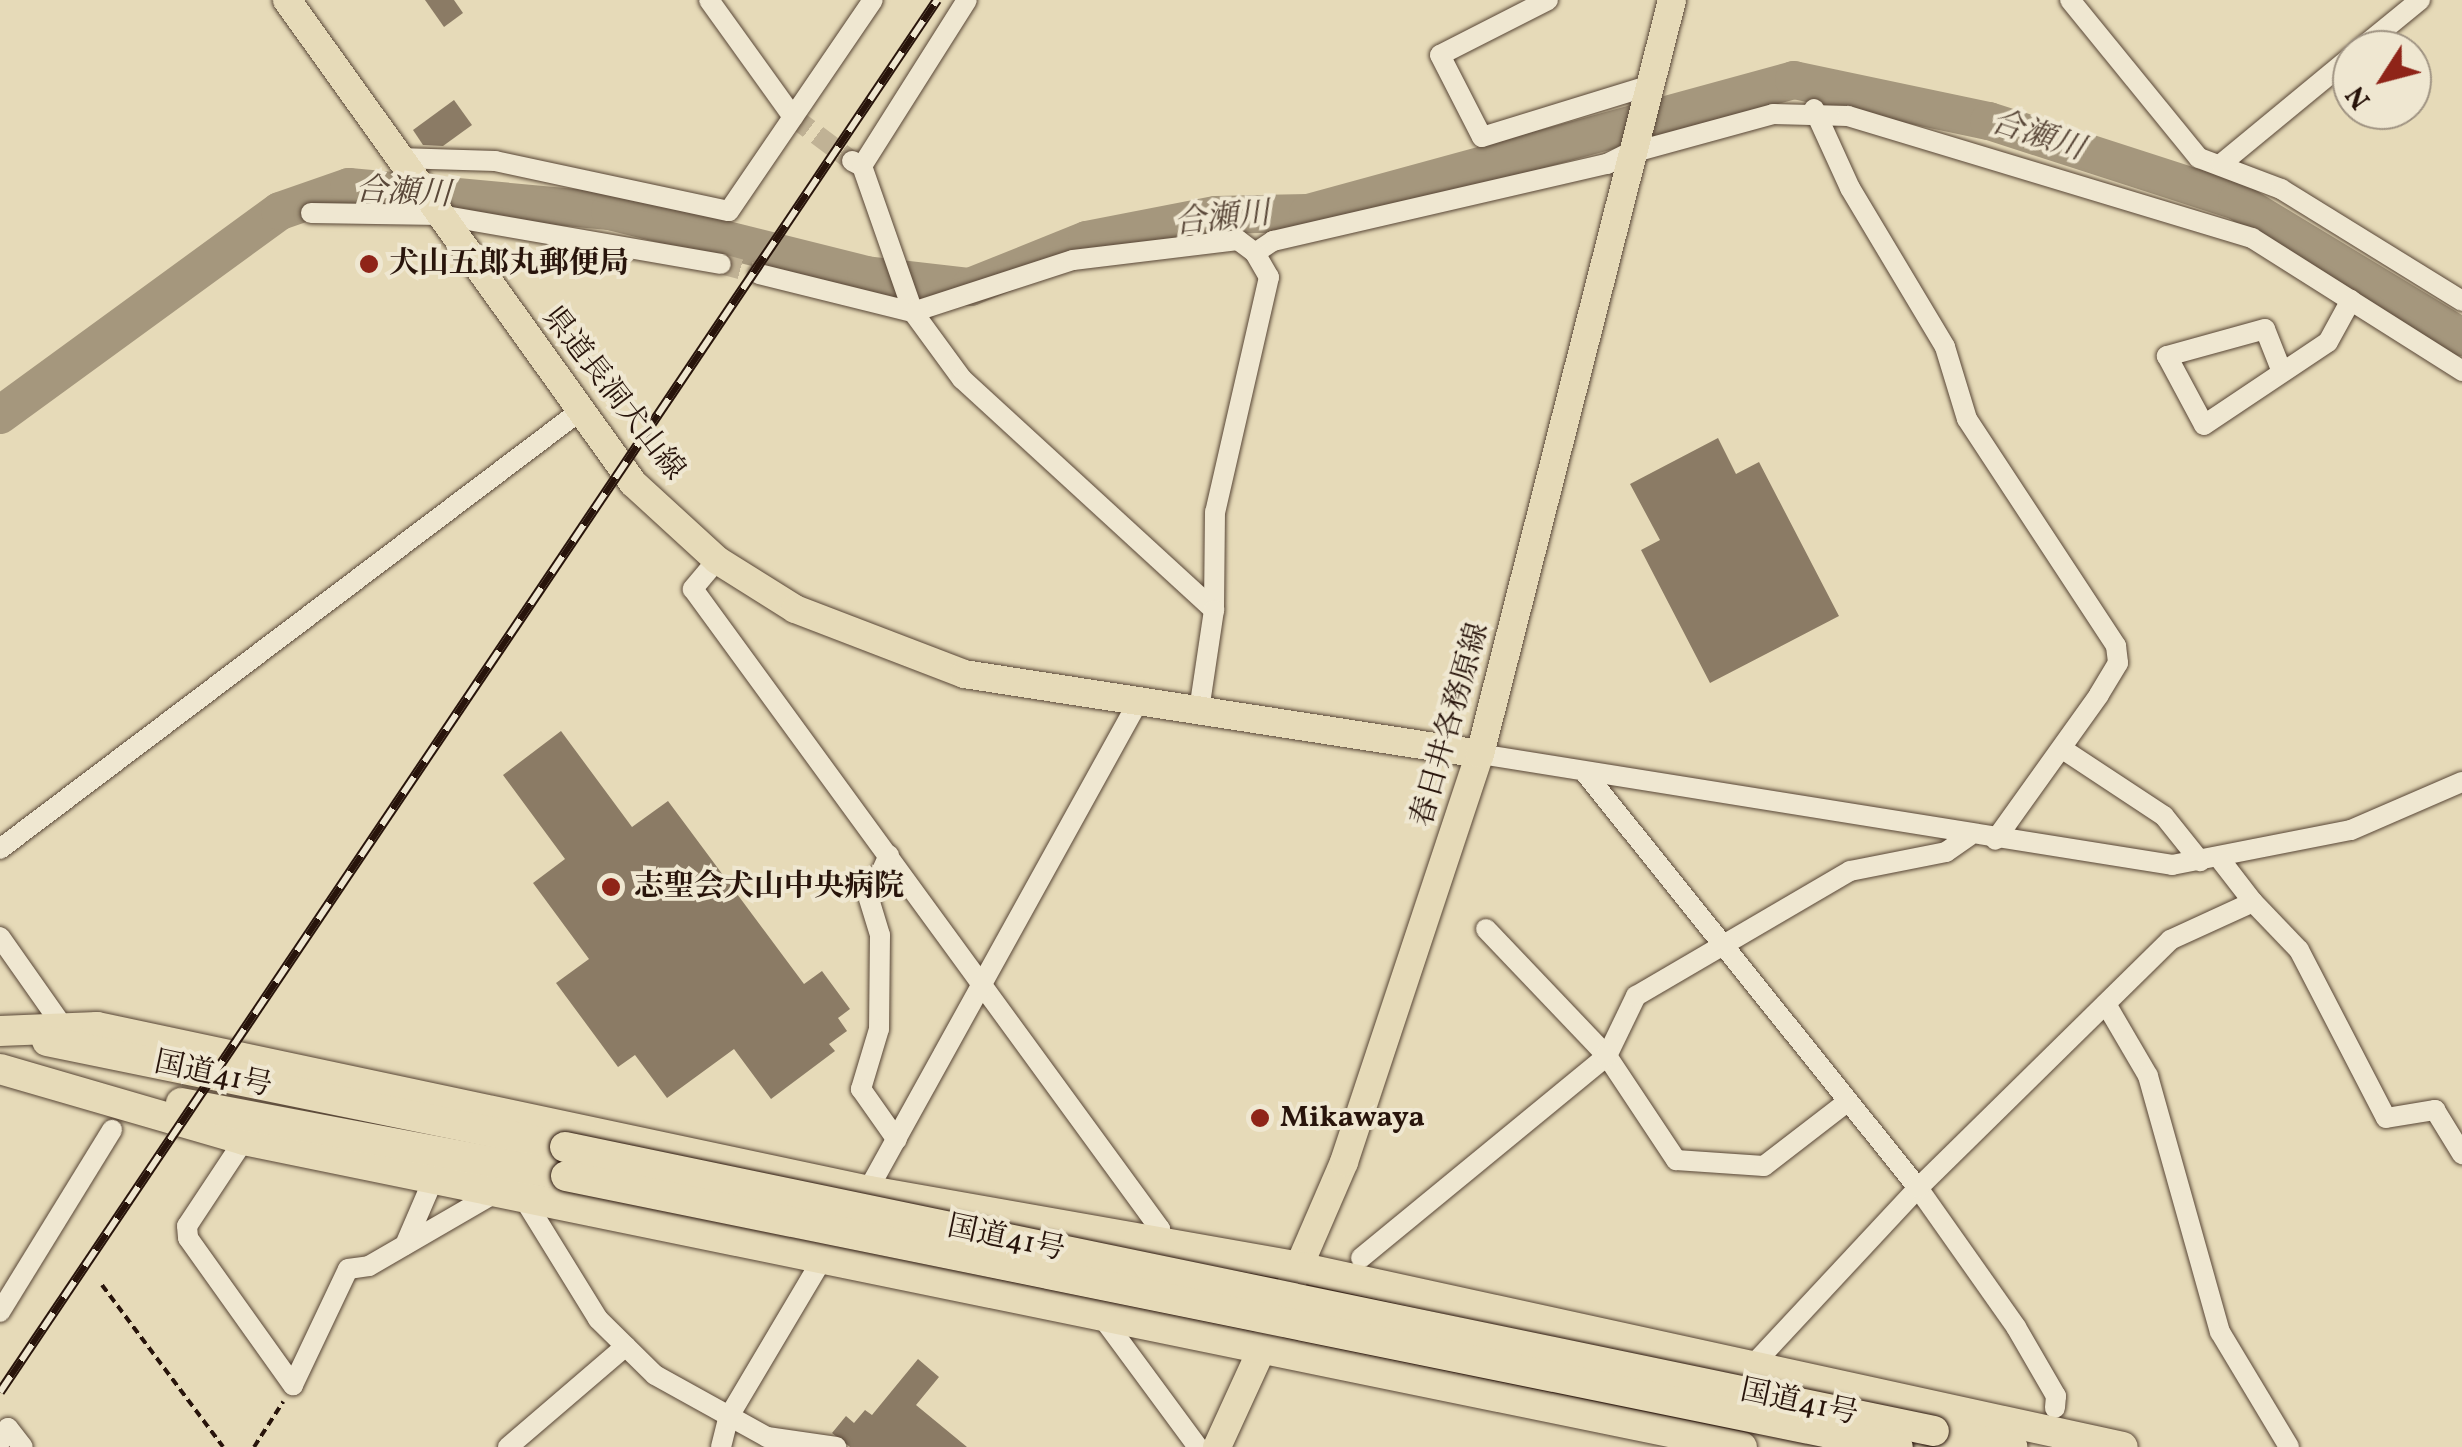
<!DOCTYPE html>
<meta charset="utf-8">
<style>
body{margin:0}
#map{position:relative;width:2462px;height:1447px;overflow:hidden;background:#e6dab8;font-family:Vollkorn,"Noto Serif JP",serif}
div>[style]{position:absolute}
.river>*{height:38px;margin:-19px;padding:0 19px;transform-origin:19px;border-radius:19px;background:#a5977d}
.building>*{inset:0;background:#8b7b65}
.minor-tunnel>*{height:20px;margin-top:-10px;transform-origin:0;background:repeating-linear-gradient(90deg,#c0b295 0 20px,transparent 0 30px)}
.path>*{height:4px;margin-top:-2px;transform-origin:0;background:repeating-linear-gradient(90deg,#28140b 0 8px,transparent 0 13px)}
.roads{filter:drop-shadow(0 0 2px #584636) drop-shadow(0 0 2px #584636)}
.minor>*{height:20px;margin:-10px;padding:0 10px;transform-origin:10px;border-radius:10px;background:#efe7d1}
.major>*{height:28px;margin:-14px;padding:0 14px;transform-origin:14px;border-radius:14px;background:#e6dab8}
.highway>*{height:30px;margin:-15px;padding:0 15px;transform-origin:15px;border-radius:15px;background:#e6dab8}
.rail>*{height:10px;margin-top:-5px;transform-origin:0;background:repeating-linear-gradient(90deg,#efe7d1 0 19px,#28140b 0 38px);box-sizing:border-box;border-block:2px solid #28140b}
.bridges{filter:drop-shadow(0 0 2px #28140b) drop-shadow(0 0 2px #28140b)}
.highway-bridge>*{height:30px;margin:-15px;padding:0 15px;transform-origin:15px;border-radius:15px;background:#e6dab8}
.dots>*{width:28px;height:28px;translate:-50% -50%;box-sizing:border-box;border:5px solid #efe7d1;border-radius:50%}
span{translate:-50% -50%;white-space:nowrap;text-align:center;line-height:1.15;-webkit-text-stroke:8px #efe7d1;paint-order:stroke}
.poi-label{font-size:30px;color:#28140b;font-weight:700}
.left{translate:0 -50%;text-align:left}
.street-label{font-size:30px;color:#28140b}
.water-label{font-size:32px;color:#5a4839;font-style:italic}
.north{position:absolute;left:2332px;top:30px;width:100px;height:100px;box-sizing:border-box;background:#efe7d1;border:2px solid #9f9382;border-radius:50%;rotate:234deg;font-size:28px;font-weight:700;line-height:40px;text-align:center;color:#28140b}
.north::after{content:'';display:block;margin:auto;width:35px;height:45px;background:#8f2418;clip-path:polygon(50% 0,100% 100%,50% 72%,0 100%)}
</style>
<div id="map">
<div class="river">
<div style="left:0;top:415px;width:346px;rotate:-36.1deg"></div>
<div style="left:280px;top:211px;width:73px;rotate:-19.2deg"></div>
<div style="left:349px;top:187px;width:262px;rotate:5.3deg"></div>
<div style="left:610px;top:211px;width:264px;rotate:14deg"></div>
<div style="left:866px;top:275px;width:105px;rotate:6.6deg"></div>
<div style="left:970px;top:287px;width:126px;rotate:-21.9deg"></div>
<div style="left:1087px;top:240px;width:131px;rotate:-11deg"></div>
<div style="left:1216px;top:215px;width:92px;rotate:-1.2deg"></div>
<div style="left:1308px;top:213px;width:504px;rotate:-15.3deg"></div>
<div style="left:1794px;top:80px;width:199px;rotate:11.9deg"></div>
<div style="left:1989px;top:121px;width:261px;rotate:17.9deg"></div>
<div style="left:2237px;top:201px;width:263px;rotate:31.2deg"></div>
</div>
<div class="building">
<div style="clip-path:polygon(425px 0,454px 0,463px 13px,444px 27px)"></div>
<div style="clip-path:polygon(454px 100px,472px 125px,443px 146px,423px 145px,413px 130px)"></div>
<div style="clip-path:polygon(1718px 438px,1736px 474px,1759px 462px,1839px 616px,1710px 683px,1641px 550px,1660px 540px,1630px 484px)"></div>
<div style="clip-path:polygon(561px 731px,632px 827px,668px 801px,804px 984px,822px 971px,850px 1009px,838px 1018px,847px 1031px,829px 1044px,835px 1051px,771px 1099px,734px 1049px,667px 1098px,635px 1055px,618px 1067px,556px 983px,589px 959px,533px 883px,565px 859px,503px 775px)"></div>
<div style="clip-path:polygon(918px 1359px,939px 1377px,916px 1405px,967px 1447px,850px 1447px,832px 1433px,846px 1416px,854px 1423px,865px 1410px,872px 1415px)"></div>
</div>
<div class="minor-tunnel">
<div style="left:793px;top:117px;width:74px;rotate:36.7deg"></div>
<div style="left:721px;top:264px;width:39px;rotate:15deg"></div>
</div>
<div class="path">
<div style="left:102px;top:1285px;width:202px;rotate:53.2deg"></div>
<div style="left:254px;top:1447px;width:54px;rotate:-57.2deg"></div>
</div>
<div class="roads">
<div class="minor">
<div style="left:709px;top:0;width:144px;rotate:54.3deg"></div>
<div style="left:1548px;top:0;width:121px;rotate:153deg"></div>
<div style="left:1440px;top:55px;width:92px;rotate:62.9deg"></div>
<div style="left:1482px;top:137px;width:180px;rotate:-17.1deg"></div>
<div style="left:2070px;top:0;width:204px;rotate:50.8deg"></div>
<div style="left:2199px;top:158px;width:88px;rotate:20.7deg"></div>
<div style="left:2281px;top:189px;width:213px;rotate:31.7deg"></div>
<div style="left:2359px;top:50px;width:79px;rotate:-39.3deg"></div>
<div style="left:1814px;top:109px;width:87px;rotate:65.5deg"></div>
<div style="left:1850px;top:188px;width:185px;rotate:59.1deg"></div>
<div style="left:1945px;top:347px;width:75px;rotate:73deg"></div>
<div style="left:1967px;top:419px;width:272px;rotate:56.7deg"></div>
<div style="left:2116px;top:646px;width:17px;rotate:83deg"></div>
<div style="left:2118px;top:663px;width:37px;rotate:121deg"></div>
<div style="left:2099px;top:695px;width:178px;rotate:125.6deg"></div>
<div style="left:1638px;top:151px;width:140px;rotate:-15.3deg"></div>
<div style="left:1773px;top:114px;width:75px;rotate:1.5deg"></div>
<div style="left:1848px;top:116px;width:422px;rotate:16.8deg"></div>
<div style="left:2252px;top:238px;width:249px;rotate:32.3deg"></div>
<div style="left:399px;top:158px;width:96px;rotate:1.8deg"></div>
<div style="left:495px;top:161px;width:239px;rotate:12.1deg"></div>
<div style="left:729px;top:211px;width:255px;rotate:-55.7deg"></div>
<div style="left:852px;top:161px;width:11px;rotate:27deg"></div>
<div style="left:862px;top:166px;width:155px;rotate:70.7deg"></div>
<div style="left:913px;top:312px;width:83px;rotate:53.8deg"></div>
<div style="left:962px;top:379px;width:342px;rotate:42.5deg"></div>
<div style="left:2221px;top:164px;width:170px;rotate:-39.5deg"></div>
<div style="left:862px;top:166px;width:196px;rotate:-57.7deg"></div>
<div style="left:311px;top:213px;width:129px;rotate:0.9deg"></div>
<div style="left:440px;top:215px;width:285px;rotate:9.9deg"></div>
<div style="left:1255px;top:253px;width:22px;rotate:-34deg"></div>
<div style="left:1273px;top:241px;width:343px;rotate:-13deg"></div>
<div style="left:1607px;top:164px;width:30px;rotate:-27deg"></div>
<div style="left:759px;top:274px;width:159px;rotate:13.9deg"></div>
<div style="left:913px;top:312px;width:168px;rotate:-18deg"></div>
<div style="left:1073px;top:260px;width:166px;rotate:-6.9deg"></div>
<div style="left:1238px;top:240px;width:21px;rotate:37deg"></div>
<div style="left:1255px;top:253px;width:28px;rotate:60deg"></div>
<div style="left:1269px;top:277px;width:241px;rotate:102.9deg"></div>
<div style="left:1215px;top:512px;width:98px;rotate:90.6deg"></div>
<div style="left:1214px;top:610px;width:101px;rotate:98.5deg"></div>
<div style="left:2282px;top:372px;width:46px;rotate:-111.6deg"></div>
<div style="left:2265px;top:329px;width:102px;rotate:164.6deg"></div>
<div style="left:2167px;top:356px;width:78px;rotate:61.8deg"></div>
<div style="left:2204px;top:425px;width:149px;rotate:-33.8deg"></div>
<div style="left:2328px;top:342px;width:48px;rotate:-61.3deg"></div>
<div style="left:717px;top:560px;width:38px;rotate:130deg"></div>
<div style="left:693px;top:589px;width:792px;rotate:53.88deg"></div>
<div style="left:1160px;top:1229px;width:17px;rotate:93deg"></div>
<div style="left:2064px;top:750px;width:120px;rotate:33.4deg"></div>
<div style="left:2164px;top:816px;width:58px;rotate:51.3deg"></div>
<div style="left:1480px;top:754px;width:701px;rotate:9.11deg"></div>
<div style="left:2172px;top:865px;width:182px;rotate:-11.1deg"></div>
<div style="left:2351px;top:830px;width:121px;rotate:-23.4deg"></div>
<div style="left:1586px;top:774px;width:531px;rotate:51.27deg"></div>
<div style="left:1918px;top:1188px;width:170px;rotate:54.8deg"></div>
<div style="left:2016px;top:1327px;width:80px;rotate:59.9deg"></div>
<div style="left:2056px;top:1396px;width:12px;rotate:95deg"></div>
<div style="left:0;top:849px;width:727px;rotate:-37.06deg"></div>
<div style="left:889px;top:855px;width:48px;rotate:114.4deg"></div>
<div style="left:869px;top:899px;width:38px;rotate:73deg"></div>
<div style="left:880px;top:935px;width:94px;rotate:90.6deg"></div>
<div style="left:879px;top:1029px;width:63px;rotate:106.7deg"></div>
<div style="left:861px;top:1089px;width:62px;rotate:54.8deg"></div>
<div style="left:2253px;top:902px;width:66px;rotate:46.2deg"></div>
<div style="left:2299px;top:950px;width:189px;rotate:62.6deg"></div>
<div style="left:2386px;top:1118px;width:50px;rotate:-9.3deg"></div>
<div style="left:2435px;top:1110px;width:52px;rotate:58.5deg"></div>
<div style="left:1486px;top:929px;width:175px;rotate:46.4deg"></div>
<div style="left:1607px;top:1056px;width:125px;rotate:56.4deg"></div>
<div style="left:1676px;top:1160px;width:88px;rotate:3.9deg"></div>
<div style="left:1764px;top:1166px;width:105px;rotate:-37.6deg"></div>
<div style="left:0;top:937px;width:111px;rotate:54.9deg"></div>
<div style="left:2106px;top:1004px;width:83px;rotate:59.7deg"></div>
<div style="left:2148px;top:1076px;width:266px;rotate:74.3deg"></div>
<div style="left:2220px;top:1332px;width:134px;rotate:59deg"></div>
<div style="left:244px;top:1140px;width:103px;rotate:123.5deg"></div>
<div style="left:187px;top:1226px;width:12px;rotate:85deg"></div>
<div style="left:188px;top:1238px;width:181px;rotate:54.5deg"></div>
<div style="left:293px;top:1385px;width:128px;rotate:-64.6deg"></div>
<div style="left:348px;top:1269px;width:21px;rotate:-8deg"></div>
<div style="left:369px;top:1266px;width:146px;rotate:-30.1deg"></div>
<div style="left:524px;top:1199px;width:141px;rotate:58.3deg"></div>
<div style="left:598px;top:1319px;width:80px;rotate:44.5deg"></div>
<div style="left:655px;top:1375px;width:128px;rotate:29deg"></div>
<div style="left:767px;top:1437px;width:70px;rotate:8.2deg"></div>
<div style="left:863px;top:1199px;width:568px;rotate:-61.04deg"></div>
<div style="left:405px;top:1245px;width:71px;rotate:-66.7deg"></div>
<div style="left:1361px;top:1258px;width:318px;rotate:-39.4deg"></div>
<div style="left:1607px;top:1056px;width:67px;rotate:-64.2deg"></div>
<div style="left:1636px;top:996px;width:248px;rotate:-30.3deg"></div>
<div style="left:1850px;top:871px;width:98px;rotate:-11.2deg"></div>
<div style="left:1946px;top:852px;width:28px;rotate:-35deg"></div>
<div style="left:0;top:1312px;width:214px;rotate:-58.4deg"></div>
<div style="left:1102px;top:1317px;width:162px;rotate:53.6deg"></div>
<div style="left:1751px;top:1367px;width:245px;rotate:-47deg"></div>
<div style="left:1918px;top:1188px;width:354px;rotate:-44.5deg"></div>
<div style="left:2170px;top:940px;width:91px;rotate:-24.6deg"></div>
<div style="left:2253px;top:902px;width:56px;rotate:-127.7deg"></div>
<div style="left:0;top:1442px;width:16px;rotate:-60deg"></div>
<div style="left:8px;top:1428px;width:24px;rotate:52deg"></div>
<div style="left:508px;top:1447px;width:155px;rotate:-40.6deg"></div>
<div style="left:721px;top:1447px;width:30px;rotate:-76deg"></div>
<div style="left:728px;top:1418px;width:194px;rotate:-59.3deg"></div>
</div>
<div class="major">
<div style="left:287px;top:0;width:594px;rotate:54.38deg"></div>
<div style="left:633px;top:483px;width:114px;rotate:42.5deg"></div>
<div style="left:717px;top:560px;width:92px;rotate:32.1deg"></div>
<div style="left:795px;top:609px;width:181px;rotate:21deg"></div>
<div style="left:964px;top:674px;width:522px;rotate:8.81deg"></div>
<div style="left:1290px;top:1287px;width:136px;rotate:-66.6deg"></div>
<div style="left:1344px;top:1162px;width:430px;rotate:-71.6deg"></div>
<div style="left:1480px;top:754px;width:778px;rotate:-75.71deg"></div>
<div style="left:1217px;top:1447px;width:128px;rotate:-65.4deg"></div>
</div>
<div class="highway">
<div style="left:0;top:1031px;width:97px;rotate:-2.4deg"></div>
<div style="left:97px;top:1027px;width:789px;rotate:11.99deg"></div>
<div style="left:869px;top:1191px;width:436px;rotate:10deg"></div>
<div style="left:1298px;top:1267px;width:844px;rotate:12.31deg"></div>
<div style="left:47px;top:1041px;width:519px;rotate:11.57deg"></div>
<div style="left:0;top:1069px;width:254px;rotate:16.2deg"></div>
<div style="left:244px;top:1140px;width:1529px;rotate:11.58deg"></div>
<div style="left:181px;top:1103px;width:392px;rotate:10.7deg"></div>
<div style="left:1934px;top:1431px;width:80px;rotate:11.6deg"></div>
</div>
</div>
<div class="rail">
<div style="left:0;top:1392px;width:1678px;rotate:-56.05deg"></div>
</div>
<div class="bridges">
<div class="highway-bridge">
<div style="left:565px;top:1147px;width:1398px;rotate:11.72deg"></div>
<div style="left:566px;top:1176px;width:1359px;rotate:11.5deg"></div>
</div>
</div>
<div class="dots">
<div style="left:369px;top:264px;background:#8f2418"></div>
<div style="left:611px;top:887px;background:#8f2418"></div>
<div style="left:1260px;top:1118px;background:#8f2418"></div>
</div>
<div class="poi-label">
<span class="left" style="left:389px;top:264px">犬山五郎丸郵便局</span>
<span class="left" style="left:634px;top:887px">志聖会犬山中央病院</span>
<span class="left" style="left:1280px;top:1118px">Mikawaya</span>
</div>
<div class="street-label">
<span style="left:613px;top:394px;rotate:52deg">県道長洞犬山線</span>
<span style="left:1451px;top:725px;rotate:-74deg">春日井各務原線</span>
<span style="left:213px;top:1075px;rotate:12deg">国道41号</span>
<span style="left:1006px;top:1239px;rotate:12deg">国道41号</span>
<span style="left:1799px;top:1403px;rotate:12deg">国道41号</span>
</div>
<div class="water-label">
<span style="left:2037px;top:137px;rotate:18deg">合瀬川</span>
<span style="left:403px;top:194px;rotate:3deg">合瀬川</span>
<span style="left:1222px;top:220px;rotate:-6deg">合瀬川</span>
</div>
<div class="north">N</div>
</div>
